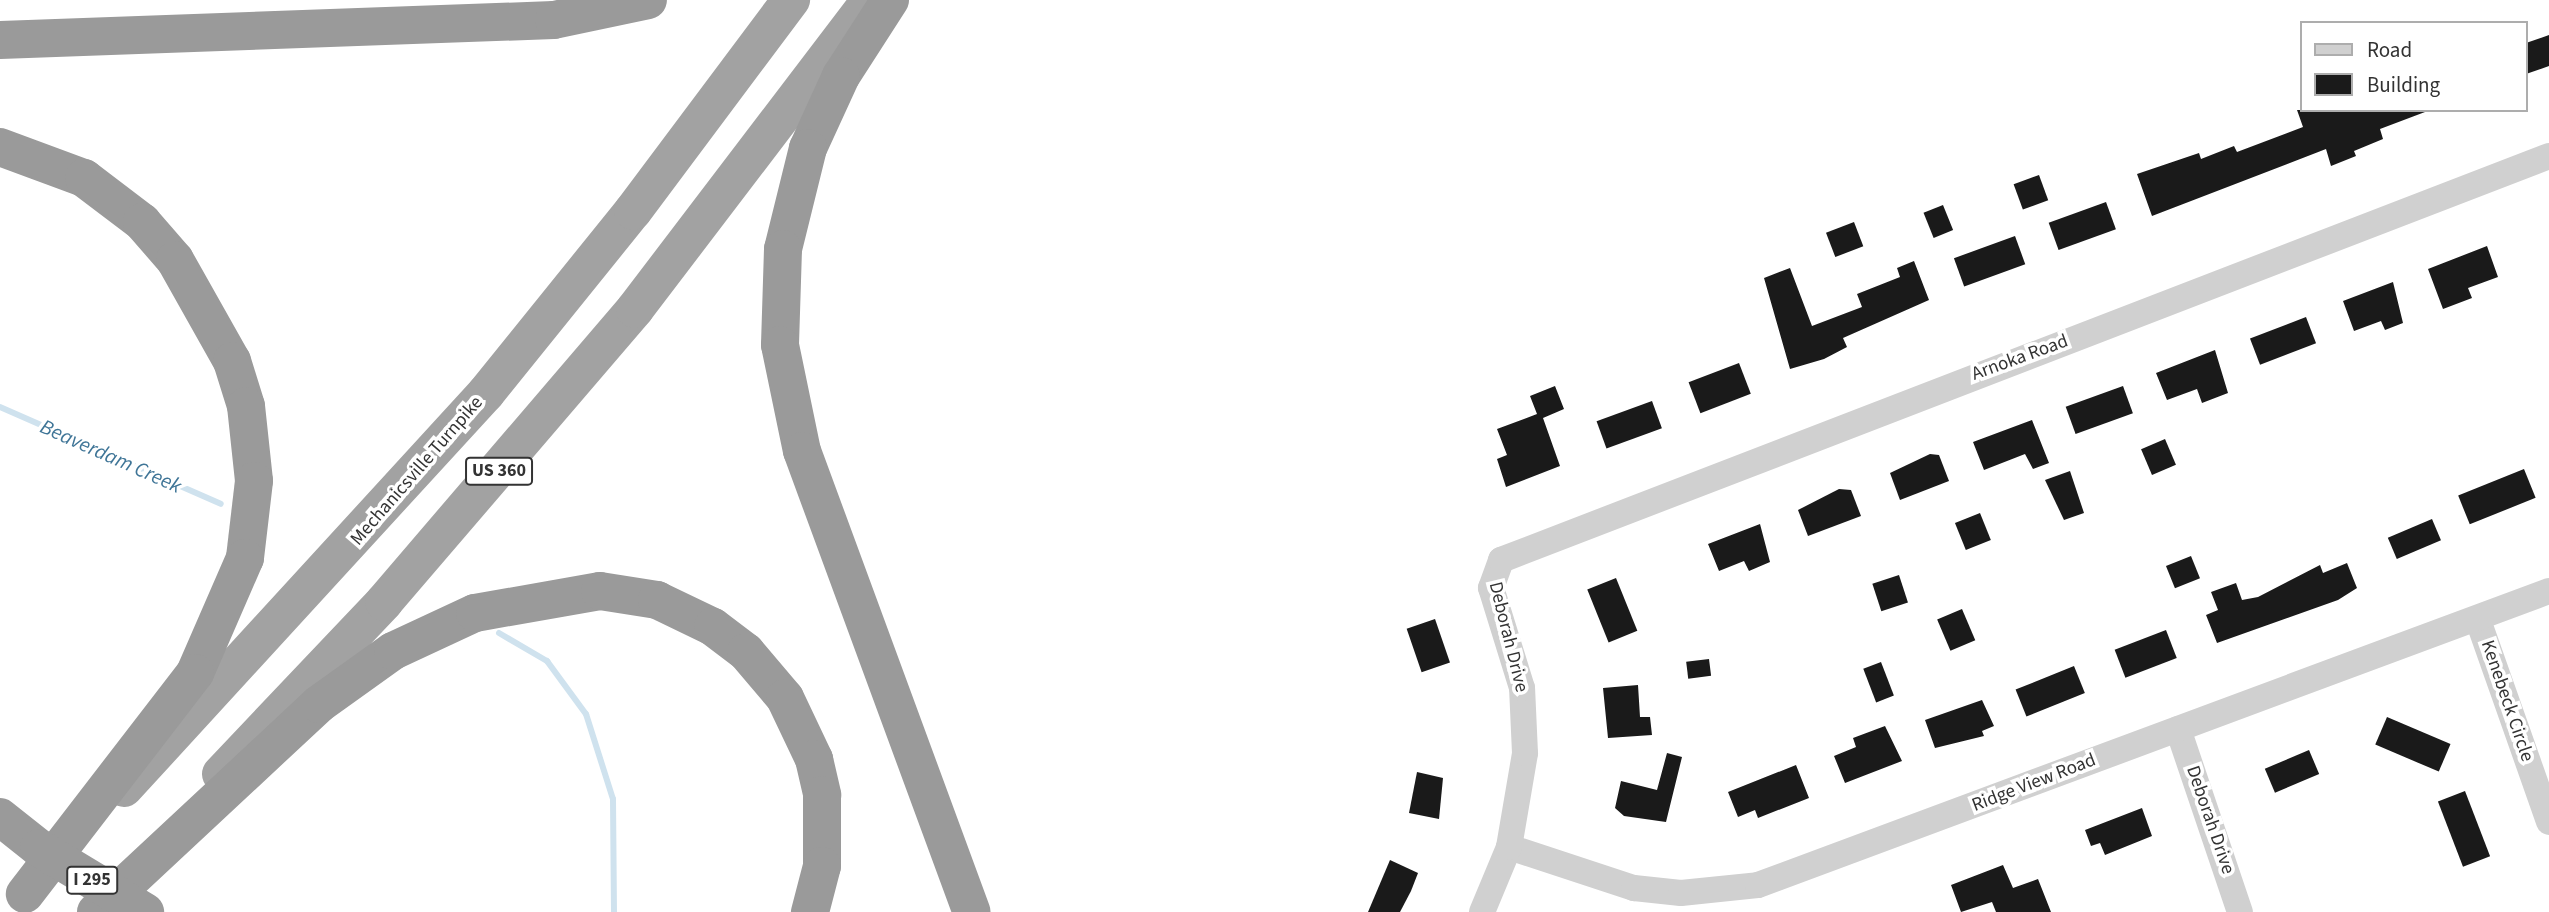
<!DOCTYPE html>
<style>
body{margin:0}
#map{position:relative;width:2549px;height:912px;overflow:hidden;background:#fff;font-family:"Source Sans 3",sans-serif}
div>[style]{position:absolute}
.stream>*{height:6px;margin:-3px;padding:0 3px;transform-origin:3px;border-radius:3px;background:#cfe2ee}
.building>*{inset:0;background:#1a1a1a;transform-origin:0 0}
.minor>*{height:26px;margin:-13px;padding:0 13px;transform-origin:13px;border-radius:13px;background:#d0d0d0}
.trunk>*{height:38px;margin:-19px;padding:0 19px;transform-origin:19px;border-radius:19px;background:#a2a2a2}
.motorway>*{height:38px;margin:-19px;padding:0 19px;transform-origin:19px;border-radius:19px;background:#9a9a9a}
.motorway-bridge>*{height:38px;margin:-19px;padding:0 19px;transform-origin:19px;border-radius:19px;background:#9a9a9a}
span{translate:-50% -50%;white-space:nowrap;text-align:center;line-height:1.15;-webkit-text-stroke:7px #fff;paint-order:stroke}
.shield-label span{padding:2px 5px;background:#fff;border:2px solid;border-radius:5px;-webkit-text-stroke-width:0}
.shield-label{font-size:18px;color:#333;font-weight:700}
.street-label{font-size:19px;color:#333}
.water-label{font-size:21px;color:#3f7597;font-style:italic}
.legend{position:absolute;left:2300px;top:21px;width:228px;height:91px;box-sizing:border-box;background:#fff;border:2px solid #adadad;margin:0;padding:9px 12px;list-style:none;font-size:21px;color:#333}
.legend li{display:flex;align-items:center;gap:14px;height:35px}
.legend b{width:35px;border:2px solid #adadad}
</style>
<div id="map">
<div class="stream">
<div style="left:0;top:407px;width:241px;rotate:23.7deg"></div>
<div style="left:499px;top:633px;width:56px;rotate:30.3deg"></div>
<div style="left:547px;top:661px;width:66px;rotate:53.7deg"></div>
<div style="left:586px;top:714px;width:89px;rotate:72.4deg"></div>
<div style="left:613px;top:799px;width:113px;rotate:89.5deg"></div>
</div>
<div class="building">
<div style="clip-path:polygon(2549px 35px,2549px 66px,2526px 74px,2526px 43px)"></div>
<div style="clip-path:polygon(2297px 110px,2425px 112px,2380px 129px,2383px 139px,2354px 151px,2356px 156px,2331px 166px,2326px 149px,2152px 216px,2137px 174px,2199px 153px,2201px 159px,2234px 146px,2237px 152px,2303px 127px)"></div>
<div style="left:2039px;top:175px;width:27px;height:27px;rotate:70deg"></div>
<div style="left:2106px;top:202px;width:29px;height:61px;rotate:70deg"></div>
<div style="left:1943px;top:205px;width:27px;height:21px;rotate:68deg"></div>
<div style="left:1854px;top:222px;width:26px;height:30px;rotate:69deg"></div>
<div style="left:2015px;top:236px;width:30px;height:65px;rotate:70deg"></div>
<div style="clip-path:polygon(2487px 246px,2498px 277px,2468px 288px,2472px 298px,2443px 309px,2428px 269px)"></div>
<div style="clip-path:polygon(1914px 261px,1929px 300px,1843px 338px,1847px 347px,1824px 359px,1790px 369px,1764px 278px,1790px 268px,1812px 326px,1862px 307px,1857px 294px,1900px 277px,1897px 268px)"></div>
<div style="clip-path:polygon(2393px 282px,2403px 323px,2385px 330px,2381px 321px,2354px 331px,2343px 301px)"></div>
<div style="left:2306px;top:317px;width:28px;height:60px;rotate:69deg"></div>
<div style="clip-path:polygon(2215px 350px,2228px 393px,2202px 403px,2197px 389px,2167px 400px,2156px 373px)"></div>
<div style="left:1739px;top:363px;width:33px;height:54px;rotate:69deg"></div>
<div style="clip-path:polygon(1555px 386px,1564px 409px,1543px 418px,1560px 466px,1506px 487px,1497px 459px,1507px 455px,1497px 429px,1537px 414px,1530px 396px)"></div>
<div style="left:2123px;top:386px;width:29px;height:61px;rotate:70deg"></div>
<div style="left:1652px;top:401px;width:29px;height:59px;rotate:70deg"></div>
<div style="clip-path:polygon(2032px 420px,2049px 463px,2033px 469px,2025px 454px,1984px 470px,1973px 442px)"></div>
<div style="left:2165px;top:439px;width:28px;height:26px;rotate:67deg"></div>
<div style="clip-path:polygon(1930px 454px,1939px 455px,1949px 481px,1900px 500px,1890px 473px)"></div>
<div style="left:2524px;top:469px;width:31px;height:71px;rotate:68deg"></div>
<div style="clip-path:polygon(2070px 471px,2084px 513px,2064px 520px,2045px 480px)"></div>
<div style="clip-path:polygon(1839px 489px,1851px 490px,1861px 516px,1808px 536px,1798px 510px)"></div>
<div style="left:1980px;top:513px;width:29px;height:27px;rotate:68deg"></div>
<div style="left:2432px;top:519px;width:23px;height:48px;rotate:67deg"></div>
<div style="clip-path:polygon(1760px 524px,1770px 562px,1749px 571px,1744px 561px,1719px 571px,1708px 544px)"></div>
<div style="left:2191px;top:556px;width:24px;height:27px;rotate:68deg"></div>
<div style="clip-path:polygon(2347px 563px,2357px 588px,2338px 600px,2217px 643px,2206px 615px,2218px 610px,2211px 592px,2236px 583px,2242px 600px,2258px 597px,2320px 565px,2323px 573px)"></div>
<div style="left:1899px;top:575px;width:29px;height:28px;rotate:72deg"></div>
<div style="left:1616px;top:578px;width:57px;height:31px;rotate:68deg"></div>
<div style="left:1962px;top:609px;width:34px;height:27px;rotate:67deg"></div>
<div style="left:1435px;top:619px;width:46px;height:30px;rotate:71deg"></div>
<div style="left:2166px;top:630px;width:30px;height:55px;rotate:69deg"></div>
<div style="left:1709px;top:659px;width:17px;height:23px;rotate:83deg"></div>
<div style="left:1881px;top:662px;width:36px;height:19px;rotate:69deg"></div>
<div style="left:2074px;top:666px;width:29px;height:63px;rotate:68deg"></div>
<div style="clip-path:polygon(1638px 685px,1640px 717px,1650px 717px,1652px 735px,1608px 738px,1603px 688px)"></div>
<div style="clip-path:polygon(1982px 700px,1994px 726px,1982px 731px,1984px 736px,1935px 748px,1925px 720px)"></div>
<div style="left:2387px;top:717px;width:69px;height:30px;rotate:23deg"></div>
<div style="clip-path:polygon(1885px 726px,1902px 761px,1845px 783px,1834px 756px,1856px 747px,1853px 738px)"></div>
<div style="left:2309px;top:750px;width:26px;height:48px;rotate:67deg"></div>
<div style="clip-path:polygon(1667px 753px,1682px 757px,1666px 822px,1624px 816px,1615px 808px,1621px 781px,1657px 790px)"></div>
<div style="clip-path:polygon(1796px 765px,1809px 798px,1758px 818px,1755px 810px,1738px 817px,1728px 792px)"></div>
<div style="clip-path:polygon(1417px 772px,1443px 778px,1439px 819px,1409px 813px)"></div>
<div style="left:2465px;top:791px;width:70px;height:29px;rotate:69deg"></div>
<div style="clip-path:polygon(2142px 808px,2152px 836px,2105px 855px,2100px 843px,2091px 846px,2085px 830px)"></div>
<div style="clip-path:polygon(1390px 860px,1418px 873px,1411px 891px,1400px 912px,1368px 912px)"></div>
<div style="clip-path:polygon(2003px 865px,2013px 888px,2038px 879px,2051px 912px,1996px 912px,1992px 902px,1961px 912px,1951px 885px)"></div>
</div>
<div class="minor">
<div style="left:2478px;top:620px;width:214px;rotate:70.6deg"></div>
<div style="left:2178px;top:729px;width:193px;rotate:71.3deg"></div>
<div style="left:1509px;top:847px;width:132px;rotate:18.2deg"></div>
<div style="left:1634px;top:888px;width:47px;rotate:6.1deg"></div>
<div style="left:1681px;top:893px;width:77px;rotate:-5.9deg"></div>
<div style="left:1758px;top:885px;width:844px;rotate:-20.39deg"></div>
<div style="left:1482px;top:912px;width:70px;rotate:-67.4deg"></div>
<div style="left:1509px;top:847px;width:95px;rotate:-80.3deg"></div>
<div style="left:1525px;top:753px;width:65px;rotate:-92.6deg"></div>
<div style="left:1522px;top:688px;width:105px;rotate:-107.2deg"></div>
<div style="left:1491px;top:588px;width:30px;rotate:-70deg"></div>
<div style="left:1501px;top:560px;width:1123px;rotate:-21.08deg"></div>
</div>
<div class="trunk">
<div style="left:221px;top:774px;width:237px;rotate:-46.5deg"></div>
<div style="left:384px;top:602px;width:386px;rotate:-49.4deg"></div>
<div style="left:635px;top:309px;width:388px;rotate:-52.7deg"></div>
<div style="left:124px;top:788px;width:536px;rotate:-47.5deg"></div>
<div style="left:486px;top:393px;width:234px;rotate:-51.1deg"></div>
<div style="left:633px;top:211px;width:264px;rotate:-53.2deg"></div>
</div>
<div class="motorway">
<div style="left:890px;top:0;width:90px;rotate:122.8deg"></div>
<div style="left:841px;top:76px;width:79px;rotate:114.6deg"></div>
<div style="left:808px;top:148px;width:104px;rotate:103.9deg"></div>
<div style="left:783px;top:249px;width:96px;rotate:91.8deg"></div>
<div style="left:780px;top:345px;width:108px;rotate:78.3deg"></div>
<div style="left:802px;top:451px;width:491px;rotate:69.8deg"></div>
<div style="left:0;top:40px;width:554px;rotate:-2.07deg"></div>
<div style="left:554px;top:20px;width:96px;rotate:-12deg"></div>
<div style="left:0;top:147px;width:90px;rotate:20.3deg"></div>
<div style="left:84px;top:178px;width:73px;rotate:37.2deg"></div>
<div style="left:142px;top:222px;width:50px;rotate:49deg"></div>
<div style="left:175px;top:260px;width:116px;rotate:60.6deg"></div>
<div style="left:232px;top:361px;width:47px;rotate:72.7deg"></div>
<div style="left:246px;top:406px;width:75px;rotate:83.9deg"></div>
<div style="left:254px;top:481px;width:78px;rotate:96.7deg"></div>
<div style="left:245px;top:558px;width:125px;rotate:113.5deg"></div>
<div style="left:195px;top:673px;width:279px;rotate:127.6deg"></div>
<div style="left:0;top:817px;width:50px;rotate:38.5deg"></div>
<div style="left:96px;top:912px;width:305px;rotate:-43deg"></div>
<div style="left:319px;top:704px;width:91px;rotate:-35.6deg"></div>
<div style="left:393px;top:651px;width:90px;rotate:-24.9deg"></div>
<div style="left:475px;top:613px;width:127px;rotate:-10deg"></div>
<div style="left:600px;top:591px;width:58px;rotate:9deg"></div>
<div style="left:657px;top:600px;width:62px;rotate:25.7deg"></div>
<div style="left:713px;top:627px;width:41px;rotate:37.1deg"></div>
<div style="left:746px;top:652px;width:60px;rotate:49.7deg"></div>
<div style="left:785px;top:698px;width:68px;rotate:64.6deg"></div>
<div style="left:814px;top:759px;width:37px;rotate:77deg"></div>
<div style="left:822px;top:795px;width:71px;rotate:90deg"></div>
<div style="left:822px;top:866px;width:48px;rotate:104.6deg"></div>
</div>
<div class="motorway-bridge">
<div style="left:39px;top:848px;width:124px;rotate:31.1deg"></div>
</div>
<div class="shield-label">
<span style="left:499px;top:471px">US 360</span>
<span style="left:92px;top:880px">I 295</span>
</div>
<div class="street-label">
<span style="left:2020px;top:358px;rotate:-20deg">Arnoka Road</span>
<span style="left:417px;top:471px;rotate:-49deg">Mechanicsville Turnpike</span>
<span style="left:1508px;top:637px;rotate:76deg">Deborah Drive</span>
<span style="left:2507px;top:701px;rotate:71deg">Kenebeck Circle</span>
<span style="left:2034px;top:783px;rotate:-21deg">Ridge View Road</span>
<span style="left:2210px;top:820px;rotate:71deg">Deborah Drive</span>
</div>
<div class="water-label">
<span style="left:111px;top:456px;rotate:24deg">Beaverdam Creek</span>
</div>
<ul class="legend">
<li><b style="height:9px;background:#d0d0d0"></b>Road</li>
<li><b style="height:19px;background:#1a1a1a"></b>Building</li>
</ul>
</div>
